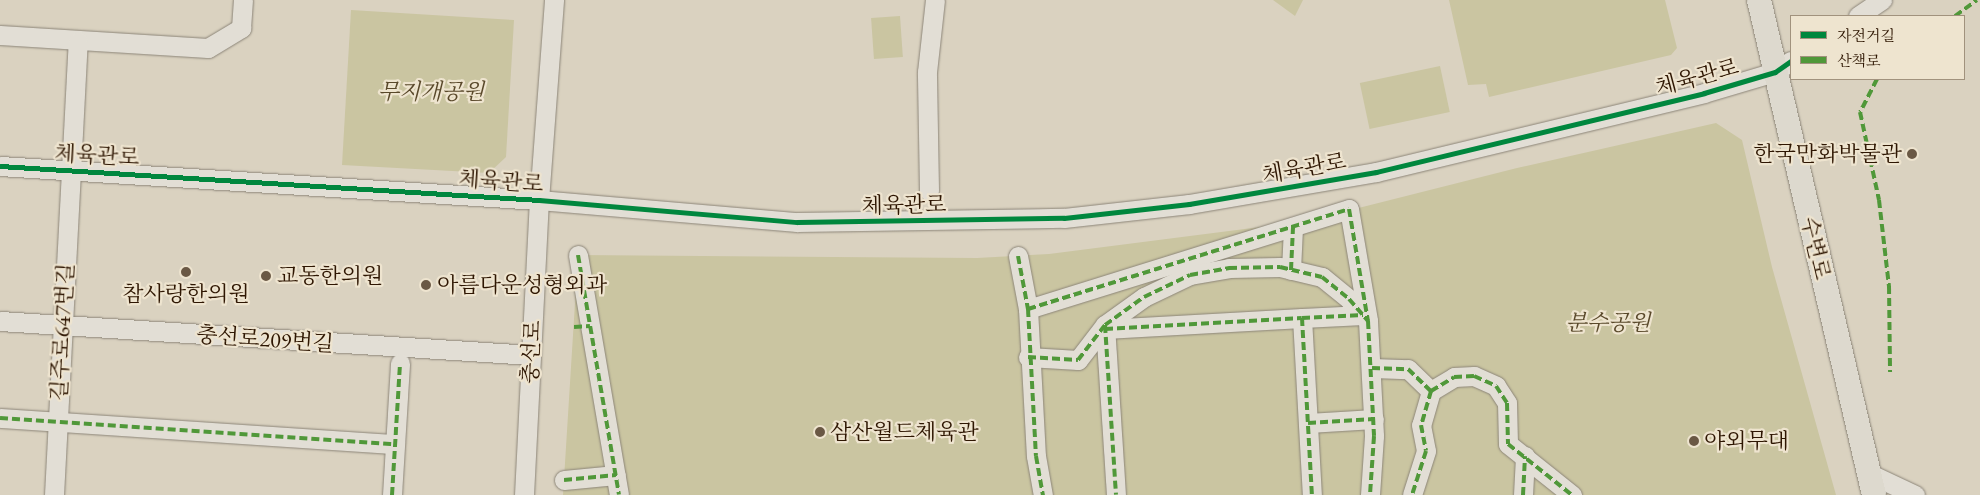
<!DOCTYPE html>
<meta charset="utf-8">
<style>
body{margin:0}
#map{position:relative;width:1980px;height:495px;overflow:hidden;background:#dad2c0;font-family:"EB Garamond","Noto Serif KR",serif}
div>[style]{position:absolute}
.green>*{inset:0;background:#cac5a1;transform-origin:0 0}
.roads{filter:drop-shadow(0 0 1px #8c8578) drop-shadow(0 0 1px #8c8578)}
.minor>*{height:19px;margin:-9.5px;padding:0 9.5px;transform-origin:9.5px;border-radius:9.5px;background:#e2ded5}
.major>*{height:24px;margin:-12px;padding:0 12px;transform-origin:12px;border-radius:12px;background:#ddd9ce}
.quiet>*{height:4px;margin-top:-2px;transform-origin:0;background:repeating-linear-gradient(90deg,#509839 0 8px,transparent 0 12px)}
.cycleway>*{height:5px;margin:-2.5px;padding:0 2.5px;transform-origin:2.5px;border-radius:2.5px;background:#00873e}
.dots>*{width:14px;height:14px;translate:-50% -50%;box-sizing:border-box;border:2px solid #eee4cf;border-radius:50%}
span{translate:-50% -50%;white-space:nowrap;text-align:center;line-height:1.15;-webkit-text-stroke:4.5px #eee4cf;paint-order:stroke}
.street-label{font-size:22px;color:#2e1602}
.park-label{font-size:22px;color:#59482a;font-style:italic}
.poi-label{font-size:22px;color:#2e1602}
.right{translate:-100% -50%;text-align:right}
.left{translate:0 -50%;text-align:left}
.legend{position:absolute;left:1790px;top:15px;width:175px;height:65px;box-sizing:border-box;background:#eee4cf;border:1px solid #a1927d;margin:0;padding:6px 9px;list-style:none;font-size:15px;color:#2e1602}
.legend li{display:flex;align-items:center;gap:10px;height:25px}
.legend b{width:25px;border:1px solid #a1927d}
</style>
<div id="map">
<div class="green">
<div style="clip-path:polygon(1273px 0,1303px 0,1295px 16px)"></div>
<div style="clip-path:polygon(1449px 0,1665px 0,1677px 48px,1671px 55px,1489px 97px,1486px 84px,1468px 85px)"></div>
<div style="clip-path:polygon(351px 10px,514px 20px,506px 157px,489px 173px,342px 165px)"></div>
<div style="left:900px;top:16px;width:41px;height:29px;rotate:86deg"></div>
<div style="left:1440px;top:66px;width:47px;height:82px;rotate:78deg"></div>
<div style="clip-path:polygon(1716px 123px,1742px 140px,1772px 267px,1836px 495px,563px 495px,578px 255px,977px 258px,1049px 254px,1307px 221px,1517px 168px)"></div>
</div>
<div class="roads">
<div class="minor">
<div style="left:1858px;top:16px;width:29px;rotate:-34deg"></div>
<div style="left:0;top:35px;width:208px;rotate:3.6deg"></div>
<div style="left:208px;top:48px;width:39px;rotate:-31deg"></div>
<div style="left:241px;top:28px;width:28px;rotate:-86deg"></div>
<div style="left:0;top:166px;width:540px;rotate:3.61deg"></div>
<div style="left:539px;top:200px;width:259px;rotate:4.9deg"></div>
<div style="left:797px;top:222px;width:267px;rotate:-0.9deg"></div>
<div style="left:1064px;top:218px;width:126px;rotate:-6.4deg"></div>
<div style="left:1189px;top:204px;width:190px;rotate:-9.7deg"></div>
<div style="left:1376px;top:172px;width:337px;rotate:-13.5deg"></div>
<div style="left:1704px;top:93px;width:74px;rotate:-16.5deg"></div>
<div style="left:1775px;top:72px;width:19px;rotate:-35deg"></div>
<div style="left:929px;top:191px;width:119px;rotate:-91deg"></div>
<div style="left:927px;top:72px;width:72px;rotate:-83.7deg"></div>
<div style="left:578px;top:255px;width:243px;rotate:80.3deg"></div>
<div style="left:1018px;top:256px;width:54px;rotate:79.3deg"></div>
<div style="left:1028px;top:309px;width:147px;rotate:86.9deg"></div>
<div style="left:1036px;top:456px;width:40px;rotate:80deg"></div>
<div style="left:1291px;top:270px;width:43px;rotate:-87.3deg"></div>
<div style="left:1028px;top:309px;width:336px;rotate:-17.3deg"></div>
<div style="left:1349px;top:209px;width:113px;rotate:80.3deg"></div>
<div style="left:1302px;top:318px;width:61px;rotate:-2.8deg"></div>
<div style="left:0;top:321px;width:532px;rotate:3.66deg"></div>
<div style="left:1105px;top:325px;width:170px;rotate:86.3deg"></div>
<div style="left:1105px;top:329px;width:197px;rotate:-3.2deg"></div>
<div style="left:1302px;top:318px;width:177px;rotate:86.8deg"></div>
<div style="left:1028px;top:357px;width:50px;rotate:3.4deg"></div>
<div style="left:1078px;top:360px;width:44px;rotate:-52.4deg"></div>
<div style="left:1105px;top:325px;width:48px;rotate:-35.7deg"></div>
<div style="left:1144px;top:297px;width:51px;rotate:-25.6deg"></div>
<div style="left:1190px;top:275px;width:40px;rotate:-10deg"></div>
<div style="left:1229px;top:268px;width:51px;rotate:-1.1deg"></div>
<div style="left:1280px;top:267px;width:43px;rotate:13.4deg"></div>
<div style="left:1322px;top:277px;width:35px;rotate:39deg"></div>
<div style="left:1349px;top:299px;width:29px;rotate:49deg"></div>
<div style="left:1368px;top:321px;width:115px;rotate:87deg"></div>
<div style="left:1374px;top:436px;width:59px;rotate:93.9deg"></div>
<div style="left:1372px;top:368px;width:36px;rotate:2deg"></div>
<div style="left:1408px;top:369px;width:32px;rotate:44deg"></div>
<div style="left:1431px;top:391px;width:35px;rotate:106deg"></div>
<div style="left:1421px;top:425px;width:26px;rotate:79deg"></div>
<div style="left:1426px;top:451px;width:46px;rotate:107.7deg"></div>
<div style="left:1431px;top:391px;width:27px;rotate:-31deg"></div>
<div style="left:1454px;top:377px;width:20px;rotate:-3deg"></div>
<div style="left:1474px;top:376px;width:24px;rotate:24deg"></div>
<div style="left:1496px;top:386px;width:20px;rotate:57deg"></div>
<div style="left:1507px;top:403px;width:41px;rotate:88.6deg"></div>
<div style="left:1508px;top:444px;width:82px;rotate:38.6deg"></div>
<div style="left:0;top:418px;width:395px;rotate:3.8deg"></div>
<div style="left:1308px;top:423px;width:66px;rotate:-3.5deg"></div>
<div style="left:1868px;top:473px;width:52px;rotate:25.1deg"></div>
<div style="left:564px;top:480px;width:52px;rotate:-5.5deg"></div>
<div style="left:54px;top:495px;width:454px;rotate:-87deg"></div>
<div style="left:392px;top:495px;width:132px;rotate:-86.5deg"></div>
<div style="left:524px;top:495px;width:295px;rotate:-87.1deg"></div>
<div style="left:539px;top:200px;width:201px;rotate:-85.7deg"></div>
<div style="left:1523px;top:495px;width:39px;rotate:-87deg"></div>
</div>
<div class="major">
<div style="left:1759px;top:0;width:508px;rotate:76.92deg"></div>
</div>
</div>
<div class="quiet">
<div style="left:1955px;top:16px;width:27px;rotate:-36deg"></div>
<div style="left:1877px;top:79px;width:37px;rotate:117deg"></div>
<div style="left:1860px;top:112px;width:90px;rotate:77.8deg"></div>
<div style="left:1879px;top:200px;width:87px;rotate:83.4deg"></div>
<div style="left:1889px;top:286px;width:86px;rotate:89.3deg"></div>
<div style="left:578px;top:255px;width:243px;rotate:80.3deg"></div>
<div style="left:1018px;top:256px;width:54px;rotate:79.3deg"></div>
<div style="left:1028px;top:309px;width:147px;rotate:86.9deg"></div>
<div style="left:1036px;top:456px;width:40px;rotate:80deg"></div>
<div style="left:1291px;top:270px;width:43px;rotate:-87.3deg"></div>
<div style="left:1028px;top:309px;width:336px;rotate:-17.3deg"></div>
<div style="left:1349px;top:209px;width:114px;rotate:80.4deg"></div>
<div style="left:1302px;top:318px;width:61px;rotate:-2.8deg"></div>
<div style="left:1105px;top:325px;width:170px;rotate:86.3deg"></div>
<div style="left:574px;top:327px;width:16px;rotate:-4deg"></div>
<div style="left:1105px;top:329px;width:197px;rotate:-3.2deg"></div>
<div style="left:1302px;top:318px;width:177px;rotate:86.8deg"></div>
<div style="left:1028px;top:357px;width:50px;rotate:3.4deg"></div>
<div style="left:1078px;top:360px;width:44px;rotate:-52.4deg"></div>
<div style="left:1105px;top:325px;width:48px;rotate:-35.7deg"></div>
<div style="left:1144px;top:297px;width:51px;rotate:-25.6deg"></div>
<div style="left:1190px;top:275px;width:40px;rotate:-10deg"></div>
<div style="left:1229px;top:268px;width:51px;rotate:-1.1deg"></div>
<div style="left:1280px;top:267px;width:43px;rotate:13.4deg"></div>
<div style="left:1322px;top:277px;width:35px;rotate:39deg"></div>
<div style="left:1349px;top:299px;width:29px;rotate:49deg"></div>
<div style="left:1368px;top:321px;width:115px;rotate:87deg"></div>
<div style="left:1374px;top:436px;width:59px;rotate:93.9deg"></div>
<div style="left:1372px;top:368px;width:36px;rotate:2deg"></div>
<div style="left:1408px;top:369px;width:32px;rotate:44deg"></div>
<div style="left:1431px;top:391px;width:35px;rotate:106deg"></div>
<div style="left:1421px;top:425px;width:26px;rotate:79deg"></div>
<div style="left:1426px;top:451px;width:46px;rotate:107.7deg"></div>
<div style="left:1431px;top:391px;width:27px;rotate:-31deg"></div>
<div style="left:1454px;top:377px;width:20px;rotate:-3deg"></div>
<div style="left:1474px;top:376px;width:24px;rotate:24deg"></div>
<div style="left:1496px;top:386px;width:20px;rotate:57deg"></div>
<div style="left:1507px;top:403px;width:41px;rotate:88.6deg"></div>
<div style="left:1508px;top:444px;width:82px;rotate:38.6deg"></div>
<div style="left:0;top:418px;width:395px;rotate:3.8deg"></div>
<div style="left:1308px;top:423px;width:66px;rotate:-3.5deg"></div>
<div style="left:564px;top:480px;width:52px;rotate:-5.5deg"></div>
<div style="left:392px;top:495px;width:132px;rotate:-86.5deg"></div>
<div style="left:1523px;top:495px;width:39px;rotate:-87deg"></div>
</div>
<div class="cycleway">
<div style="left:0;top:166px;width:540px;rotate:3.61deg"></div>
<div style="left:539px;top:200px;width:259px;rotate:4.9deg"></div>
<div style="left:797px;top:222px;width:267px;rotate:-0.9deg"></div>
<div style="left:1064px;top:218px;width:126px;rotate:-6.4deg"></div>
<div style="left:1189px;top:204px;width:190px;rotate:-9.7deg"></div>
<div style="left:1376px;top:172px;width:337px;rotate:-13.5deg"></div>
<div style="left:1704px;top:93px;width:74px;rotate:-16.5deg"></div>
<div style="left:1775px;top:72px;width:19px;rotate:-35deg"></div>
</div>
<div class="dots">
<div style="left:1912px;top:154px;background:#6a5844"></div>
<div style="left:186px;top:272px;background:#6a5844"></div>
<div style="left:266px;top:276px;background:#6a5844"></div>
<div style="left:426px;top:285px;background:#6a5844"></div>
<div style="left:820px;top:432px;background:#6a5844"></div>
<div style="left:1694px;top:441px;background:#6a5844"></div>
</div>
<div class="street-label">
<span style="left:1697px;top:77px;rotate:-15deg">체육관로</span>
<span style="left:97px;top:155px;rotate:3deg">체육관로</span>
<span style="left:1304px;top:168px;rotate:-10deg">체육관로</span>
<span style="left:501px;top:181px;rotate:4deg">체육관로</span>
<span style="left:904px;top:205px;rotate:-1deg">체육관로</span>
<span style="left:1816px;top:248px;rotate:77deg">수변로</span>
<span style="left:62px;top:332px;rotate:-87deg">길주로647번길</span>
<span style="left:265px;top:339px;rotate:4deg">충선로209번길</span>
<span style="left:531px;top:352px;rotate:-87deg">충선로</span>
</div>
<div class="park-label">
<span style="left:431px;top:92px">무지개공원</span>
<span style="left:1608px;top:323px">분수공원</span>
</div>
<div class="poi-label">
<span class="right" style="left:1902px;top:154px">한국만화박물관</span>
<span class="left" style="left:277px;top:276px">교동한의원</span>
<span class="left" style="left:437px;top:285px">아름다운성형외과</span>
<span style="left:186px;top:294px">참사랑한의원</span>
<span class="left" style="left:830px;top:432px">삼산월드체육관</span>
<span class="left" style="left:1704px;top:441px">야외무대</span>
</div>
<ul class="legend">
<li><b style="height:6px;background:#00873e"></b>자전거길</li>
<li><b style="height:6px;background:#509839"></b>산책로</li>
</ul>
</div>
